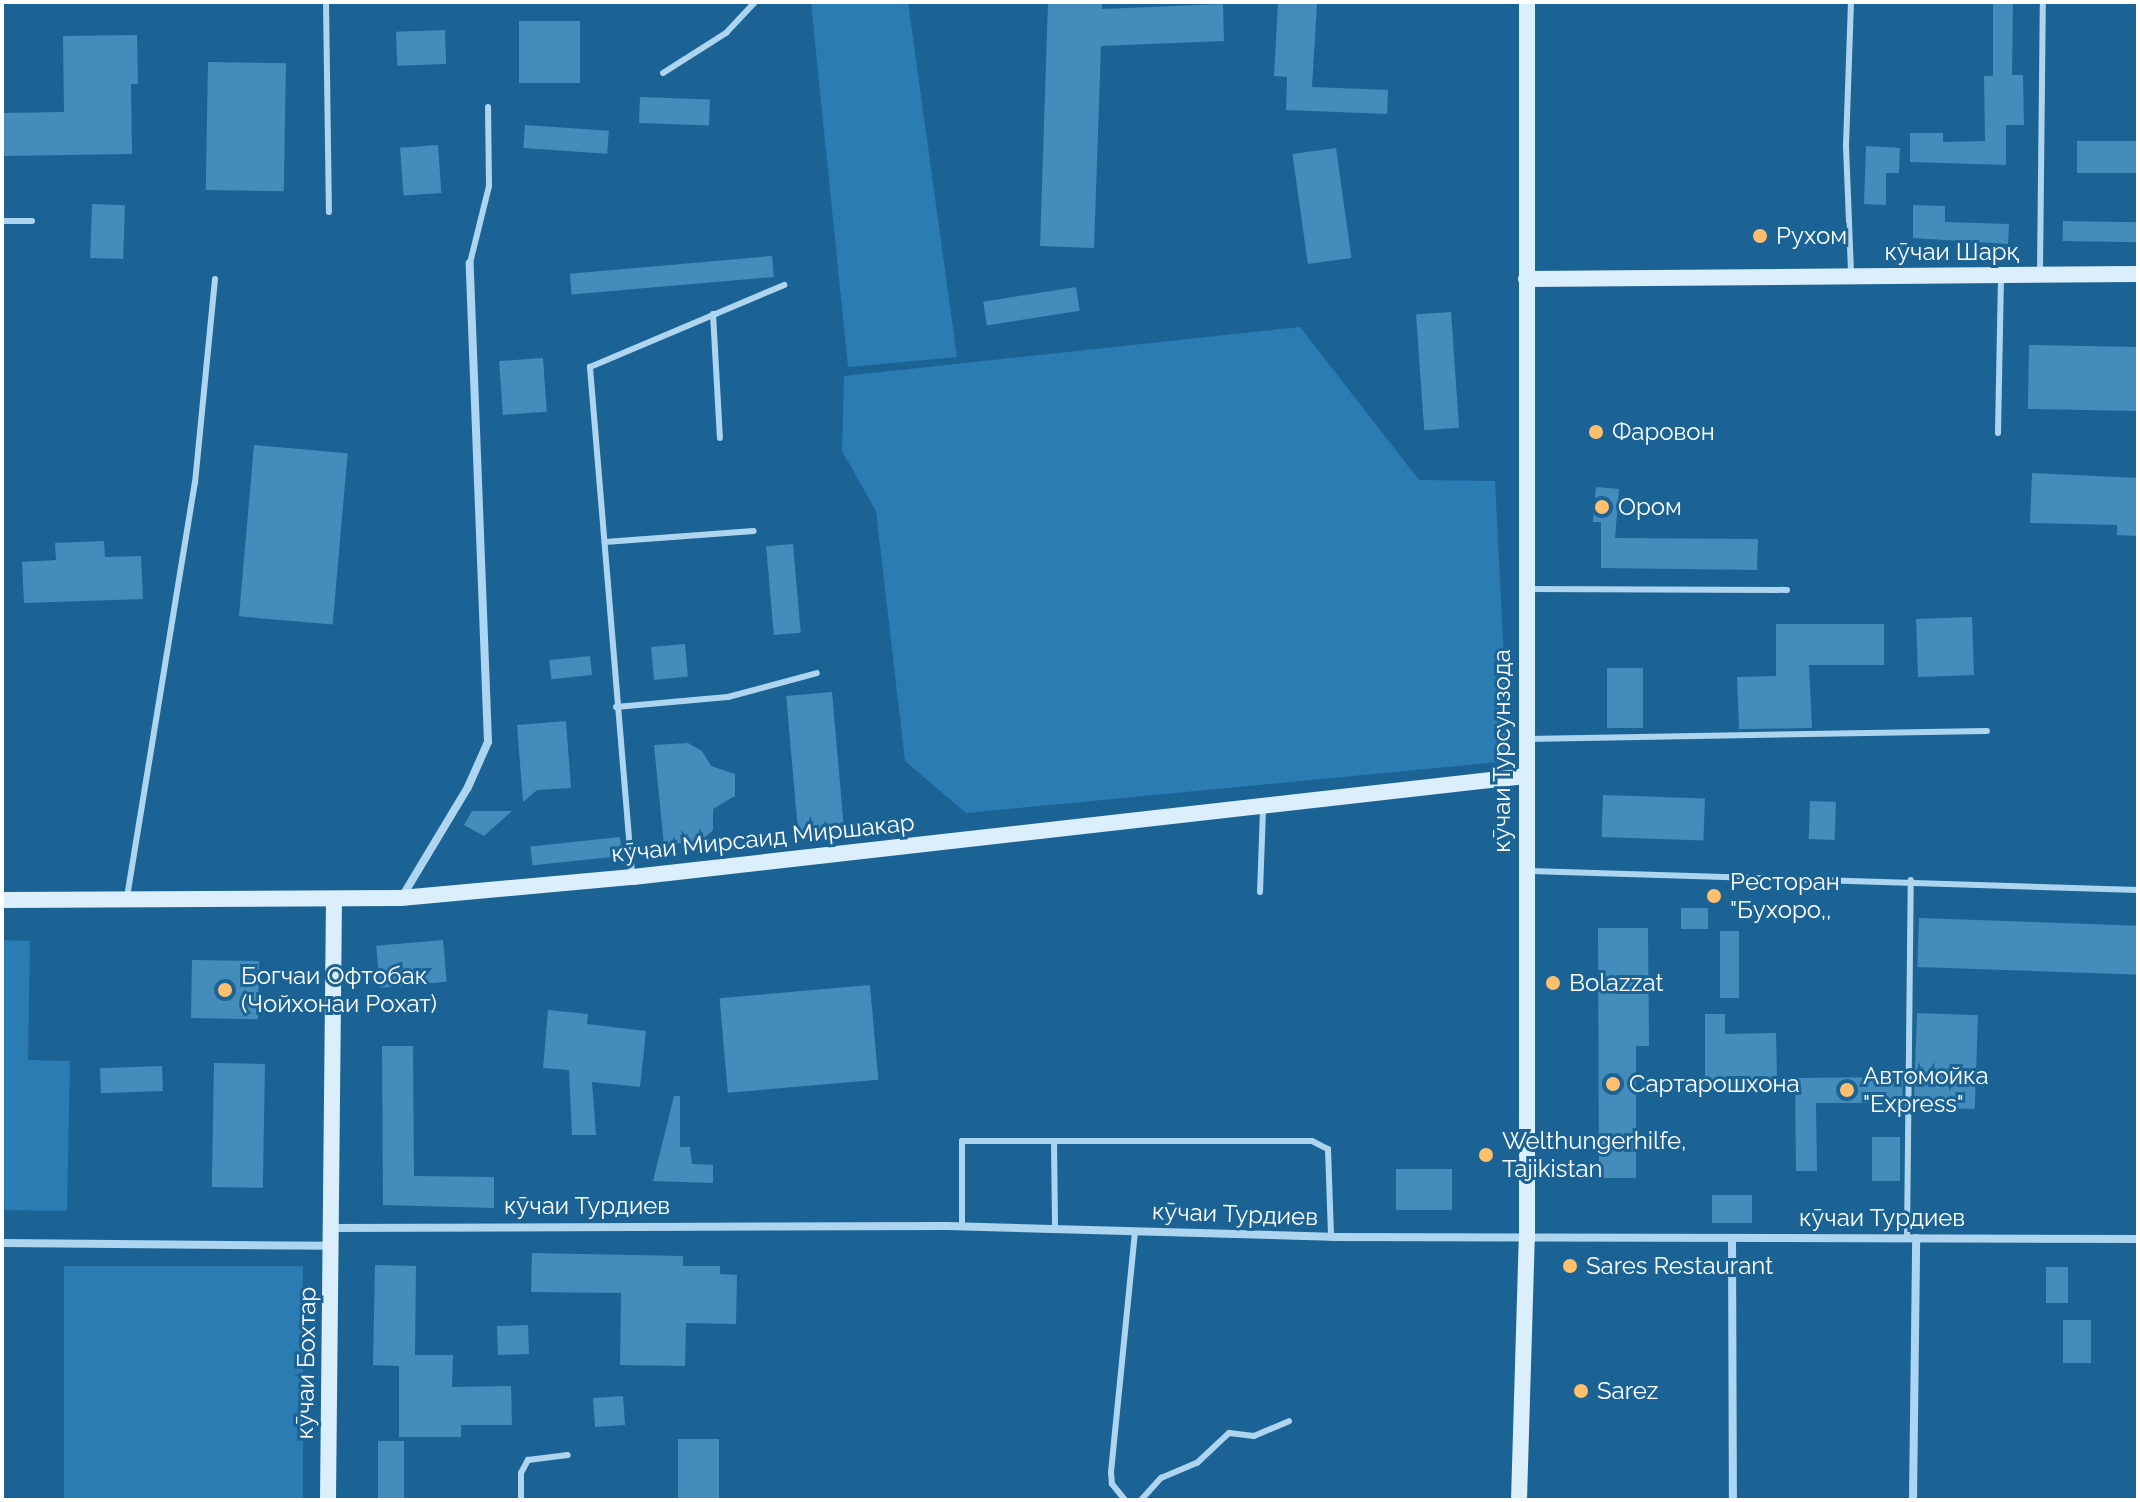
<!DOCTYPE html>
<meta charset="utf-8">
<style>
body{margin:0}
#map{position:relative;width:2140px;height:1502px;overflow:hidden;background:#1b6395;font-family:Raleway,sans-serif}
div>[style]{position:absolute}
.green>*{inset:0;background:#2b7cb2;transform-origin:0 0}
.building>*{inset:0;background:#448cbc;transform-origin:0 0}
.lane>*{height:6px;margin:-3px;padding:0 3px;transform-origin:3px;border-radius:3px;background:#aed5f0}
.street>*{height:8px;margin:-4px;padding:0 4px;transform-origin:4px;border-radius:4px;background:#aed5f0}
.secondary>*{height:16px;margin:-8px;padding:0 8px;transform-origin:8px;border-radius:8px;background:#dbeefb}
.dots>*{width:22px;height:22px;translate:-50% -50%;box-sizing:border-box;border:4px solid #1b6395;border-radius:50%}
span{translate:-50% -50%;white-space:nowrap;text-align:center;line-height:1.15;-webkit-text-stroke:6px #1b6395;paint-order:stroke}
.poi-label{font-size:24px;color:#fff}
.left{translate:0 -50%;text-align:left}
.street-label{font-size:24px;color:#fff}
.frame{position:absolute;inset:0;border:4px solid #fff;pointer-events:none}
</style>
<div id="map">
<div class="green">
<div style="clip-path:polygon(811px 2px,908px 2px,957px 357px,848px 367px)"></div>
<div style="clip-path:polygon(1300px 327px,1419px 480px,1495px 481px,1509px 761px,966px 813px,905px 761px,876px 511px,842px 451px,844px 376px)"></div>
<div style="clip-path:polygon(2px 940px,30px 941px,28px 1060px,70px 1061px,67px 1211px,2px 1210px)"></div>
<div style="left:303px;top:1266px;width:234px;height:239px;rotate:90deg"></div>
</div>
<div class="building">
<div style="clip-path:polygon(1048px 2px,1102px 2px,1102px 9px,1223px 4px,1224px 41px,1101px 46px,1094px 248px,1040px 246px)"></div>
<div style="clip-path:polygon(1278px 2px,1317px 4px,1312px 87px,1388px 90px,1387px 114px,1286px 110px,1287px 77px,1274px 76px)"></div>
<div style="clip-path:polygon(1993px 2px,2013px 2px,2012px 75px,2023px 75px,2024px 125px,2006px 125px,2006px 165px,1910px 162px,1910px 133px,1943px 133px,1943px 142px,1985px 141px,1984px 76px,1993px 76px)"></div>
<div style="left:519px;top:21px;width:61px;height:62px"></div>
<div style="left:445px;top:30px;width:34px;height:49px;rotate:88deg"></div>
<div style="clip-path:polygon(137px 35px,138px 84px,131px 84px,132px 154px,2px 156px,2px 113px,64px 112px,63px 36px)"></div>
<div style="left:208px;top:62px;width:78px;height:128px;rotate:1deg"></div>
<div style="left:640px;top:97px;width:70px;height:26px;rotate:2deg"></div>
<div style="left:525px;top:125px;width:84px;height:23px;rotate:4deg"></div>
<div style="left:2138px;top:141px;width:32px;height:61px;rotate:90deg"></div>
<div style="left:438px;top:145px;width:48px;height:38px;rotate:86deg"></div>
<div style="clip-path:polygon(1866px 146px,1900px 148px,1899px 173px,1886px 173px,1886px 205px,1864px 204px)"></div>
<div style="left:1336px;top:148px;width:111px;height:44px;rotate:82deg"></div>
<div style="left:92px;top:204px;width:33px;height:54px;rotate:2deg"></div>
<div style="clip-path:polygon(1913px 205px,1945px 206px,1945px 222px,2009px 224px,2008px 244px,1913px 238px)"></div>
<div style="left:2063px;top:221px;width:75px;height:20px;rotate:1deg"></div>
<div style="left:772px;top:256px;width:21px;height:203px;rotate:85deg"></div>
<div style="left:1076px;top:287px;width:24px;height:94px;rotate:81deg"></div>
<div style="left:1451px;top:312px;width:116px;height:35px;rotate:86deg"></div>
<div style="left:2029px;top:345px;width:109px;height:64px;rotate:1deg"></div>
<div style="left:543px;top:358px;width:54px;height:44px;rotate:86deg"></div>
<div style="left:254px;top:445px;width:94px;height:172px;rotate:5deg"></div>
<div style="clip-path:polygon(2032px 473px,2138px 478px,2138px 536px,2117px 535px,2117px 525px,2030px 523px)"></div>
<div style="clip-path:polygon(1596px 487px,1619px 489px,1615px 538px,1758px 539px,1757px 570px,1601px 568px,1601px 522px,1593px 522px)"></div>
<div style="clip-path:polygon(104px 541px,105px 557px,141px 556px,143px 599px,24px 603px,22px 562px,56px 560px,55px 543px)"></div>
<div style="left:793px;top:544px;width:89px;height:27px;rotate:85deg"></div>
<div style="left:1972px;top:617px;width:58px;height:56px;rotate:88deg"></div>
<div style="clip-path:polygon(1776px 624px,1884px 624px,1884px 665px,1809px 665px,1812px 728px,1739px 729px,1737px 677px,1776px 676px)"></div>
<div style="left:685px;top:644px;width:33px;height:34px;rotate:85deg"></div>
<div style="left:590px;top:656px;width:19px;height:41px;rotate:84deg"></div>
<div style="left:1607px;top:668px;width:36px;height:60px"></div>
<div style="left:832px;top:692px;width:139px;height:46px;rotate:85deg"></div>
<div style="clip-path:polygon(566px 721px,571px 788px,537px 790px,523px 802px,517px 725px)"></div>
<div style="clip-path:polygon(688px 743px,702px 751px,711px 766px,735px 774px,735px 796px,713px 809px,713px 830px,701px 841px,664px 845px,654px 745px)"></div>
<div style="left:1603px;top:795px;width:102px;height:42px;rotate:2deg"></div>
<div style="left:1810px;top:801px;width:26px;height:38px;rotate:2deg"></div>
<div style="clip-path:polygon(472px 811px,512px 811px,484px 836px,464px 825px)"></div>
<div style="left:620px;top:837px;width:19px;height:90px;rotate:84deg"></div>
<div style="left:1681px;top:908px;width:27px;height:21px"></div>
<div style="left:1919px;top:918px;width:219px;height:49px;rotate:2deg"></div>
<div style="clip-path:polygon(1598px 928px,1648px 928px,1649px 1046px,1636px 1046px,1636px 1178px,1599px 1178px)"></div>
<div style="left:1720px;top:931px;width:19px;height:67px"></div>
<div style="left:443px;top:940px;width:42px;height:67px;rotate:85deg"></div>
<div style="left:192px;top:960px;width:67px;height:58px;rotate:1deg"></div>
<div style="left:870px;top:985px;width:95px;height:151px;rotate:85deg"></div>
<div style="clip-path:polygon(548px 1010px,588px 1014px,587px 1024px,646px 1031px,640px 1087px,592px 1082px,596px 1135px,572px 1135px,569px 1070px,543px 1068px)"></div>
<div style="left:1917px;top:1013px;width:61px;height:94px;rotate:2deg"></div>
<div style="clip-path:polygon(1705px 1014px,1725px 1014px,1725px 1034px,1776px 1033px,1777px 1079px,1705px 1079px)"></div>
<div style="clip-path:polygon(382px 1046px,413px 1046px,414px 1176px,494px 1177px,494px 1208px,383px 1205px)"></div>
<div style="left:214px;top:1063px;width:51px;height:124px;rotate:1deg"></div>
<div style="left:162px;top:1066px;width:25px;height:62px;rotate:88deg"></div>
<div style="clip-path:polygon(1903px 1077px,1902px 1103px,1816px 1103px,1817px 1171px,1796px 1171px,1795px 1078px)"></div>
<div style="clip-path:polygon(674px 1096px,680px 1096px,680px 1147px,690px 1147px,692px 1164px,713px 1165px,713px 1183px,653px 1181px)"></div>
<div style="left:1900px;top:1137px;width:44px;height:28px;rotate:90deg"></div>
<div style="left:1452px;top:1169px;width:41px;height:56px;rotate:90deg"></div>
<div style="left:1712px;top:1195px;width:40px;height:28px"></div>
<div style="clip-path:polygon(532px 1253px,683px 1256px,683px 1266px,720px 1266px,720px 1274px,737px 1275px,736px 1324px,686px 1323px,685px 1366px,620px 1365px,621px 1293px,531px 1292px)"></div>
<div style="clip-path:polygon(375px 1265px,416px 1266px,415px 1355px,453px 1355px,452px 1387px,511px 1386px,512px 1425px,461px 1425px,461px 1437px,399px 1437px,399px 1366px,373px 1365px)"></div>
<div style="left:2046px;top:1267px;width:22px;height:36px"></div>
<div style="left:2063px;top:1320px;width:28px;height:43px"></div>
<div style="left:528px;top:1325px;width:29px;height:31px;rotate:88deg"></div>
<div style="left:623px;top:1396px;width:29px;height:30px;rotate:86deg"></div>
<div style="left:678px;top:1439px;width:41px;height:61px"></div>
<div style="left:378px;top:1441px;width:26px;height:59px"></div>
</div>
<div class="lane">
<div style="left:326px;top:2px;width:210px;rotate:89.2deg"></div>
<div style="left:1851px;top:2px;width:145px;rotate:92deg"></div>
<div style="left:1846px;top:147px;width:127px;rotate:87.7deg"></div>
<div style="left:663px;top:73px;width:75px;rotate:-32.4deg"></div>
<div style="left:726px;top:33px;width:42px;rotate:-46.9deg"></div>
<div style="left:2px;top:221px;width:30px"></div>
<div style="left:470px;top:263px;width:79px;rotate:-76.1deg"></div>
<div style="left:489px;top:186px;width:79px;rotate:-90.7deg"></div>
<div style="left:2040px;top:272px;width:270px;rotate:-89.4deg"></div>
<div style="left:713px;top:314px;width:124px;rotate:86.8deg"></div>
<div style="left:1998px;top:433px;width:156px;rotate:-88.9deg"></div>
<div style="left:605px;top:542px;width:149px;rotate:-4.2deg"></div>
<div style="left:1528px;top:589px;width:259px;rotate:0.2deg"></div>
<div style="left:616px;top:707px;width:112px;rotate:-5.1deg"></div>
<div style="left:728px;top:697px;width:92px;rotate:-15.1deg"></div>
<div style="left:1527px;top:739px;width:460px;rotate:-1deg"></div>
<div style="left:1530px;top:871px;width:608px;rotate:1.79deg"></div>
<div style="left:632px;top:874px;width:509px;rotate:-94.74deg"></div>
<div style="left:590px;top:367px;width:211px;rotate:-22.9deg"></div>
<div style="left:1260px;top:892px;width:83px;rotate:-87.9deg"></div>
<div style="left:127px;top:897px;width:420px;rotate:-80.7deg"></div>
<div style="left:195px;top:483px;width:205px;rotate:-84.4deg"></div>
<div style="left:1054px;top:1141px;width:87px;rotate:89.3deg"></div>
<div style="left:962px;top:1226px;width:85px;rotate:-90deg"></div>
<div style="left:962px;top:1141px;width:350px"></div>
<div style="left:1312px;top:1141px;width:18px;rotate:27deg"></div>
<div style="left:1328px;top:1149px;width:88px;rotate:88deg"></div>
<div style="left:1907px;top:1238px;width:358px;rotate:-89.4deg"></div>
<div style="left:521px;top:1500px;width:27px;rotate:-90deg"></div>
<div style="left:521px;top:1473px;width:15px;rotate:-62deg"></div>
<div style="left:528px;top:1460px;width:40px;rotate:-7.1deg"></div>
<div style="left:1125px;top:1500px;width:21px;rotate:-129deg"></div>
<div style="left:1112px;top:1484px;width:12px;rotate:-95deg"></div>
<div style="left:1111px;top:1472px;width:242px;rotate:-84.3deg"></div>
<div style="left:1141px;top:1500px;width:30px;rotate:-48deg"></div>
<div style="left:1161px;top:1478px;width:39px;rotate:-23deg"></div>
<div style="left:1197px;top:1463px;width:44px;rotate:-43.2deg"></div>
<div style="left:1229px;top:1433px;width:25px;rotate:7deg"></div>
<div style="left:1254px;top:1436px;width:38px;rotate:-23deg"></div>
</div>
<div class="street">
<div style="left:402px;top:897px;width:128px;rotate:-59deg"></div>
<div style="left:468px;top:787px;width:49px;rotate:-66deg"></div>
<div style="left:488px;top:742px;width:479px;rotate:-92.2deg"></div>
<div style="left:331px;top:1228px;width:616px;rotate:-0.19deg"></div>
<div style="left:947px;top:1226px;width:384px;rotate:1.6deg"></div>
<div style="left:1331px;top:1237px;width:807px;rotate:0.14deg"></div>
<div style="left:1732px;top:1238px;width:262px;rotate:89.8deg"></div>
<div style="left:2px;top:1243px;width:329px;rotate:0.5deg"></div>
<div style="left:1913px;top:1500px;width:262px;rotate:-89.3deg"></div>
</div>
<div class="secondary">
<div style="left:1526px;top:279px;width:612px;rotate:-0.47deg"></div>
<div style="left:2px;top:900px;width:399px;rotate:-0.3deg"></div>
<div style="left:401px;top:898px;width:233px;rotate:-5.2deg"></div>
<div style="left:633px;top:877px;width:899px;rotate:-6.45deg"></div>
<div style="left:328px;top:1500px;width:601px;rotate:-89.43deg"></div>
<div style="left:1519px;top:1500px;width:262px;rotate:-88.3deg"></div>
<div style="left:1527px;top:1238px;width:1236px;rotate:-90deg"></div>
</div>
<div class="dots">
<div style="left:1760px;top:236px;background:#ffbf6c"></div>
<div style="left:1596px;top:432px;background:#ffbf6c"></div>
<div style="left:1602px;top:507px;background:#ffbf6c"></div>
<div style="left:1714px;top:896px;background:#ffbf6c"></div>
<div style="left:1553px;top:983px;background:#ffbf6c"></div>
<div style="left:225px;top:990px;background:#ffbf6c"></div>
<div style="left:1613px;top:1084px;background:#ffbf6c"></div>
<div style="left:1847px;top:1090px;background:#ffbf6c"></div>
<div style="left:1486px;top:1155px;background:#ffbf6c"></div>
<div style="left:1570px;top:1266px;background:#ffbf6c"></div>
<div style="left:1581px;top:1391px;background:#ffbf6c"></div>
</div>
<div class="poi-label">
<span class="left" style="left:1776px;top:236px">Рухом</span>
<span class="left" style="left:1612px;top:432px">Фаровон</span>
<span class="left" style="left:1618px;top:507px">Ором</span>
<span class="left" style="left:1730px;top:896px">Ресторан<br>"Бухоро,,</span>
<span class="left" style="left:241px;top:990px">Богчаи Офтобак<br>(Чойхонаи Рохат)</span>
<span class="left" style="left:1569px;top:983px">Bolazzat</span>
<span class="left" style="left:1863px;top:1090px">Автомойка<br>"Express"</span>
<span class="left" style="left:1629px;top:1084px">Сартарошхона</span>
<span class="left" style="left:1502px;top:1155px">Welthungerhilfe,<br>Tajikistan</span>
<span class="left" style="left:1586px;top:1266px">Sares Restaurant</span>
<span class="left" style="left:1597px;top:1391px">Sarez</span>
</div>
<div class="street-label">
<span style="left:1952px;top:252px">кӯчаи Шарқ</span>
<span style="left:1502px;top:751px;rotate:-90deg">кӯчаи Турсунзода</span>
<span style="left:763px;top:838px;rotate:-6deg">кӯчаи Мирсаид Миршакар</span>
<span style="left:587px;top:1206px">кӯчаи Турдиев</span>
<span style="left:1235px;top:1214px;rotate:2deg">кӯчаи Турдиев</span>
<span style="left:1882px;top:1218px">кӯчаи Турдиев</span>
<span style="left:306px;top:1363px;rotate:-89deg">кӯчаи Бохтар</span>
</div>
<div class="frame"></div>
</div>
